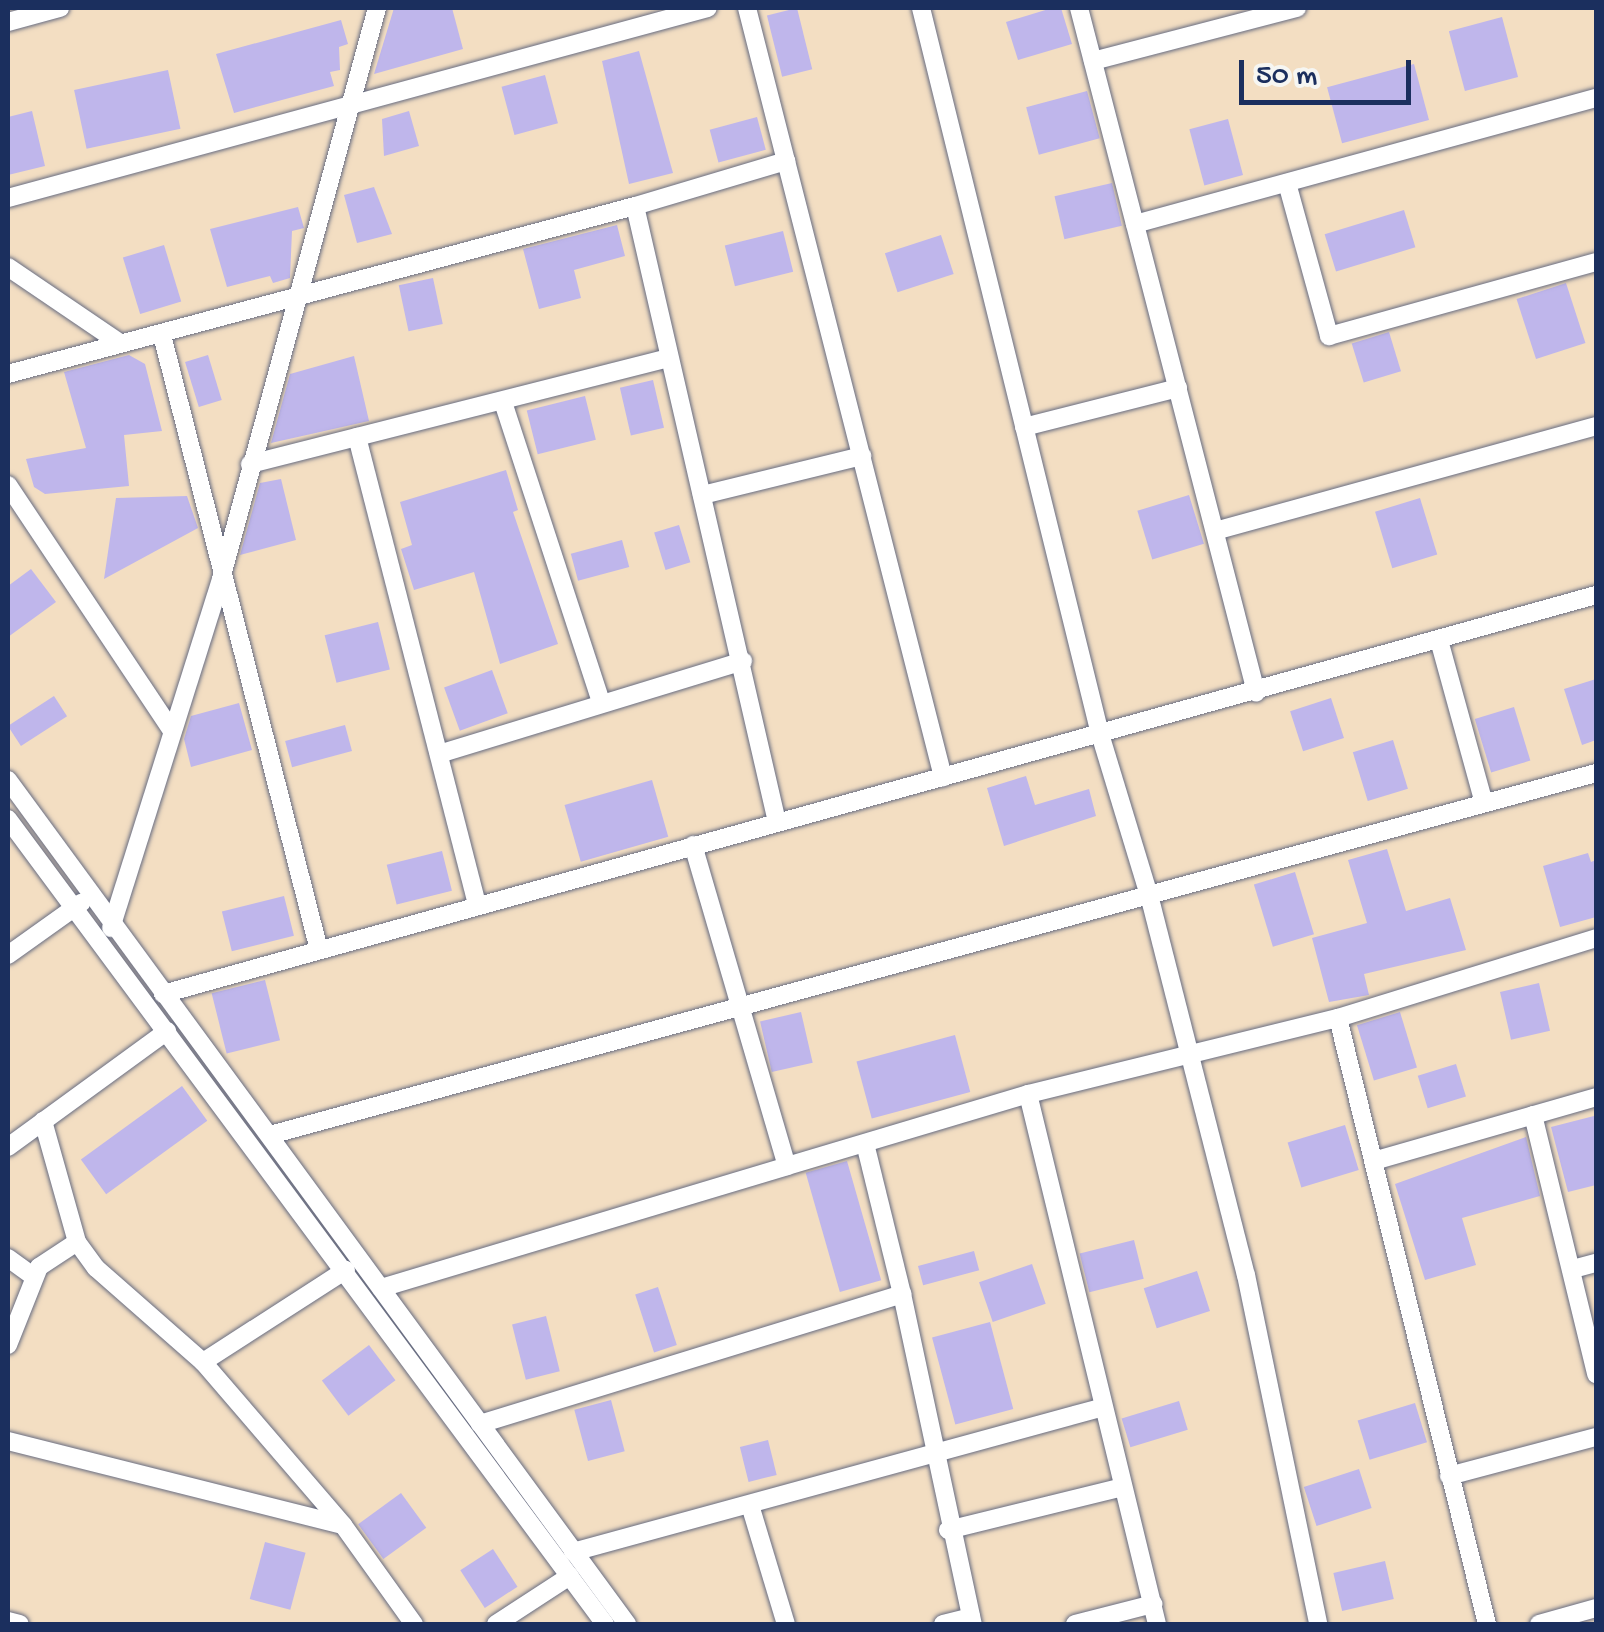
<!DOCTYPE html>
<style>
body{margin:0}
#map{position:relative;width:1604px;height:1632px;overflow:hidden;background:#f3dec2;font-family:"Gochi Hand",sans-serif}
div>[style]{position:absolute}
.building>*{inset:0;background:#bfb6eb;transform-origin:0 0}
.roads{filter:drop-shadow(0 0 2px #676c81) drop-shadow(0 0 2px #676c81)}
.street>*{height:18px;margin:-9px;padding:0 9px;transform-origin:9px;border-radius:9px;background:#fff}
span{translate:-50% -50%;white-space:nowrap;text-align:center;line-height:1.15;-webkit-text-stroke:8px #f6f6f2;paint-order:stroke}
.frame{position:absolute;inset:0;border:10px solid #1b2f5e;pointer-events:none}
.scale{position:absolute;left:1239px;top:60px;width:172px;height:45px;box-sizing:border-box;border:5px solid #1b2f5e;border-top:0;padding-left:12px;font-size:30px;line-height:35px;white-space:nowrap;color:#1b2f5e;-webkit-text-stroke:8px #f6f6f2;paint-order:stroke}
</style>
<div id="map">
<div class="building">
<div style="clip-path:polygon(394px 8px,452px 8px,463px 49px,374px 74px)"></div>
<div style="left:797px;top:8px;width:63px;height:31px;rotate:76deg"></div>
<div style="clip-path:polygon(1052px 8px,1061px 8px,1072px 44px,1018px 60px,1006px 22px)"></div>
<div style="left:1502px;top:17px;width:62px;height:55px;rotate:75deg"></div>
<div style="clip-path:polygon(341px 20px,348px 44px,339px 47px,340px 70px,330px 72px,334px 86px,234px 113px,216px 54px)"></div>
<div style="clip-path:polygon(639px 51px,673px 173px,629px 184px,602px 61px)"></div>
<div style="left:1414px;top:64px;width:58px;height:90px;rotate:75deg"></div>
<div style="left:168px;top:70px;width:60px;height:96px;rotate:78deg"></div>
<div style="left:545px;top:75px;width:50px;height:45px;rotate:75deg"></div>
<div style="left:1087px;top:91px;width:49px;height:63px;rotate:75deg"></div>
<div style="clip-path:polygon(32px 111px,45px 166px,8px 175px,8px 117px)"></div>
<div style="clip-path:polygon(409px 111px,419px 146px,384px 156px,382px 119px)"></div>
<div style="left:757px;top:117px;width:34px;height:49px;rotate:75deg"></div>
<div style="left:1228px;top:119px;width:58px;height:40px;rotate:75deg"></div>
<div style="left:1112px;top:183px;width:44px;height:59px;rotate:77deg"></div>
<div style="clip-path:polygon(374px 187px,392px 234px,357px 243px,344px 195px)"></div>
<div style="clip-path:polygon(298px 207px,304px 228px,292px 231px,290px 278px,273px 283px,270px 276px,227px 287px,210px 229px)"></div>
<div style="left:1404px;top:210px;width:39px;height:83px;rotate:73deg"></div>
<div style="clip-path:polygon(617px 225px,625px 256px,574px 270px,581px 298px,539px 309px,523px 249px)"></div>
<div style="left:783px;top:231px;width:42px;height:60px;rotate:76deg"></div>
<div style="left:941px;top:235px;width:41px;height:59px;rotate:72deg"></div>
<div style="left:164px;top:245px;width:59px;height:43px;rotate:73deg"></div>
<div style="left:433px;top:278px;width:47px;height:35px;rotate:78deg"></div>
<div style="left:1566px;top:283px;width:63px;height:52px;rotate:72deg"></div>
<div style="left:1389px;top:332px;width:41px;height:39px;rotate:73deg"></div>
<div style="clip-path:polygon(129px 355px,145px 364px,162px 431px,124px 435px,129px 486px,45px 494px,34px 487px,26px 459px,86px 448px,64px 372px)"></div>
<div style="left:208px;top:355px;width:47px;height:24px;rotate:73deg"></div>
<div style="clip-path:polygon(354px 356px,369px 421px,271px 443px,290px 374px)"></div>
<div style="left:653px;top:380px;width:49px;height:34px;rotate:77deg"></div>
<div style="left:585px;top:396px;width:45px;height:60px;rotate:76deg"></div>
<div style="clip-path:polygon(506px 470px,518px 510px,513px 512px,558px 644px,500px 664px,474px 572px,414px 590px,401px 549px,412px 545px,400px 502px)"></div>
<div style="clip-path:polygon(281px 479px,296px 540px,240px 555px,260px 483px)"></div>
<div style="left:1189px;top:495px;width:51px;height:54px;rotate:73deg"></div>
<div style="clip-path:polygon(187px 496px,198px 528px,104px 579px,116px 498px)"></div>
<div style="left:1420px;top:498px;width:59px;height:47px;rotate:73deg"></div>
<div style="left:679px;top:525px;width:39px;height:26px;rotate:73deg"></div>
<div style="left:622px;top:540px;width:28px;height:53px;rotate:75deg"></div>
<div style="clip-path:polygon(31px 569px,56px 602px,8px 637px,8px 586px)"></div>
<div style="left:378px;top:622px;width:49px;height:55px;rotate:76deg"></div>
<div style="left:492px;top:670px;width:46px;height:51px;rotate:70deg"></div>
<div style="clip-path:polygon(1596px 679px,1596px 740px,1582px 745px,1564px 689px)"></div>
<div style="left:54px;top:696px;width:24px;height:55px;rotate:57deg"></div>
<div style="left:1331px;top:698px;width:42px;height:43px;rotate:72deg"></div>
<div style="clip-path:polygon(239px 703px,252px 750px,191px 767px,184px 739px,191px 716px)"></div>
<div style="left:1514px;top:707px;width:56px;height:41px;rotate:73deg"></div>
<div style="left:345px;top:725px;width:27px;height:62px;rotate:75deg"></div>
<div style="left:1393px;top:740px;width:51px;height:42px;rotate:73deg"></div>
<div style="clip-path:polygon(1026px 776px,1035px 805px,1089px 789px,1096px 816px,1004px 846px,987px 788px)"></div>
<div style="left:652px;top:780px;width:59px;height:91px;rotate:74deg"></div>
<div style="clip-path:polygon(1387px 849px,1406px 911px,1450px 898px,1466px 950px,1364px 974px,1369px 995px,1329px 1002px,1312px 938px,1367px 923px,1348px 860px)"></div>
<div style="left:442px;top:851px;width:41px;height:57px;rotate:76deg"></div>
<div style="clip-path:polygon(1588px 853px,1591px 862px,1596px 860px,1596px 917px,1560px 927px,1543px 866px)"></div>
<div style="left:1295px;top:872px;width:65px;height:43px;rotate:73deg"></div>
<div style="left:284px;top:896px;width:41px;height:64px;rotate:76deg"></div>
<div style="left:265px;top:980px;width:62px;height:55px;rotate:76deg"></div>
<div style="left:1539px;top:983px;width:49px;height:40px;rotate:77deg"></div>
<div style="left:801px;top:1012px;width:52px;height:42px;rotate:77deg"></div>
<div style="left:1400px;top:1012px;width:58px;height:45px;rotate:73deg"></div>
<div style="left:955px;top:1035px;width:59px;height:102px;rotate:75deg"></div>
<div style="left:1456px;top:1064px;width:34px;height:40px;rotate:73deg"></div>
<div style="left:182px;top:1086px;width:43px;height:125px;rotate:54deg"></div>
<div style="clip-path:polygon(1594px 1116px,1596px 1185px,1568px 1192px,1551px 1127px)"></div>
<div style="left:1345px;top:1125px;width:47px;height:60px;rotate:73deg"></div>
<div style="clip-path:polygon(1526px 1137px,1540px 1196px,1462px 1218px,1476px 1265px,1425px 1280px,1395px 1184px)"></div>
<div style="left:847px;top:1161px;width:124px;height:43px;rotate:74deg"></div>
<div style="left:1134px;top:1240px;width:40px;height:56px;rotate:76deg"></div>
<div style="left:974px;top:1251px;width:20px;height:58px;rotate:75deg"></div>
<div style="left:1032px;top:1264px;width:42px;height:56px;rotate:71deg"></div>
<div style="left:1197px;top:1271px;width:42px;height:56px;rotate:72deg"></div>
<div style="left:658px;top:1287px;width:61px;height:24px;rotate:72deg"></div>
<div style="left:546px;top:1316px;width:57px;height:35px;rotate:76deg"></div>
<div style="left:990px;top:1322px;width:90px;height:60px;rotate:75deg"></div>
<div style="left:369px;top:1345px;width:44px;height:59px;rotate:53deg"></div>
<div style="left:611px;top:1400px;width:53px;height:38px;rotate:75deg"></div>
<div style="left:1179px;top:1401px;width:30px;height:60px;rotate:73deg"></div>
<div style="left:1415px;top:1403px;width:41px;height:60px;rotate:73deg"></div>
<div style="left:768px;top:1440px;width:36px;height:29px;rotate:76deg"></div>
<div style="left:1359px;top:1469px;width:41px;height:58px;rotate:72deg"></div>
<div style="left:401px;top:1493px;width:43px;height:53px;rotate:54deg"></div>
<div style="left:265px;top:1542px;width:42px;height:59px;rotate:15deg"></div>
<div style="left:493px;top:1549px;width:45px;height:39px;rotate:57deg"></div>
<div style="left:1385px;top:1561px;width:39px;height:53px;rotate:77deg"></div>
</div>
<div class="roads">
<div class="street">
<div style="left:747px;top:8px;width:794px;rotate:75.7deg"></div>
<div style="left:921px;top:8px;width:748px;rotate:76.15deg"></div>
<div style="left:1100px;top:734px;width:168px;rotate:73.1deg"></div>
<div style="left:1149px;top:895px;width:392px;rotate:75.7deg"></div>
<div style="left:1246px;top:1275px;width:356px;rotate:78.3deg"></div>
<div style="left:1079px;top:8px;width:707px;rotate:75.49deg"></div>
<div style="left:8px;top:22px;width:54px;rotate:-15.1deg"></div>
<div style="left:1093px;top:61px;width:211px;rotate:-14.6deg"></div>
<div style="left:1287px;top:183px;width:159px;rotate:74.6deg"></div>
<div style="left:1329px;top:336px;width:277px;rotate:-15.5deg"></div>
<div style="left:8px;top:198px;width:725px;rotate:-15.19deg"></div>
<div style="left:1135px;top:224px;width:478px;rotate:-15.3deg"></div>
<div style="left:8px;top:267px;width:132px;rotate:34.2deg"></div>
<div style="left:162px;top:335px;width:631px;rotate:75.68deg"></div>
<div style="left:8px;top:374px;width:649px;rotate:-15deg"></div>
<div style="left:503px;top:402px;width:312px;rotate:71.9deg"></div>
<div style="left:1024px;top:427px;width:159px;rotate:-14.2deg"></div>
<div style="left:357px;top:437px;width:482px;rotate:75.6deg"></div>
<div style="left:250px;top:464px;width:432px;rotate:-14.2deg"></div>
<div style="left:8px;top:485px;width:296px;rotate:56.3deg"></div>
<div style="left:702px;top:495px;width:165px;rotate:-13.7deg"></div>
<div style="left:1215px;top:531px;width:395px;rotate:-15.4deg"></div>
<div style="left:1439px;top:640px;width:169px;rotate:74.6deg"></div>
<div style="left:439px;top:754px;width:318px;rotate:-17deg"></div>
<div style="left:8px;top:780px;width:1047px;rotate:53.74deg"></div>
<div style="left:8px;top:819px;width:1002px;rotate:53.44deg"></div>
<div style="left:777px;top:822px;width:632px;rotate:-102.98deg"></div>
<div style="left:635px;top:206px;width:158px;rotate:-16.6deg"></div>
<div style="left:693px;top:845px;width:334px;rotate:73.7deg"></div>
<div style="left:787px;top:1166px;width:252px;rotate:-16.6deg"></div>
<div style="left:1028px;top:1094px;width:319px;rotate:-13.8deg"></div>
<div style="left:1338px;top:1018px;width:270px;rotate:-17.2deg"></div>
<div style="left:111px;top:928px;width:366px;rotate:-72.5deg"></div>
<div style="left:221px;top:579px;width:592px;rotate:-74.72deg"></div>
<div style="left:8px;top:955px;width:90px;rotate:-35.5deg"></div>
<div style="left:163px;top:994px;width:1488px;rotate:-15.56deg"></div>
<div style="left:1338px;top:1018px;width:624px;rotate:76.19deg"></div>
<div style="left:1028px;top:1094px;width:545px;rotate:76.32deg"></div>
<div style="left:1533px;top:1115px;width:267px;rotate:76.3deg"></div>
<div style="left:43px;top:1121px;width:126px;rotate:74.3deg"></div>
<div style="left:77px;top:1242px;width:32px;rotate:54deg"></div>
<div style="left:96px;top:1268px;width:142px;rotate:41.3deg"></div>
<div style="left:203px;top:1362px;width:215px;rotate:49.3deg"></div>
<div style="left:343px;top:1525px;width:122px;rotate:54.4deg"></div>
<div style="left:270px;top:1135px;width:1375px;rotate:-15.27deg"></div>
<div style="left:8px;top:1147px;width:197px;rotate:-36.1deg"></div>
<div style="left:1377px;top:1160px;width:228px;rotate:-16deg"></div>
<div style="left:8px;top:1258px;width:32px;rotate:36deg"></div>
<div style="left:1573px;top:1269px;width:24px;rotate:-15deg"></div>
<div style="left:381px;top:1288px;width:424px;rotate:-16.7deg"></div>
<div style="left:902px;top:1294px;width:338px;rotate:77.9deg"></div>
<div style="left:8px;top:1345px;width:84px;rotate:-68.3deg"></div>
<div style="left:39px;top:1267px;width:45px;rotate:-33.3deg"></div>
<div style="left:203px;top:1362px;width:170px;rotate:-32.8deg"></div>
<div style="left:480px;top:1424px;width:442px;rotate:-17.1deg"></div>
<div style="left:902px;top:1294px;width:151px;rotate:-103.8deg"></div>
<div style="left:8px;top:1441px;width:344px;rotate:14.1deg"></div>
<div style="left:1449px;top:1476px;width:152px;rotate:-14.9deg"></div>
<div style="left:750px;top:1505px;width:124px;rotate:73.2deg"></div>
<div style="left:948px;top:1530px;width:176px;rotate:-13.8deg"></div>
<div style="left:573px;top:1552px;width:546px;rotate:-15.28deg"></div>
<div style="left:8px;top:1621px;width:12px;rotate:14deg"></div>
<div style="left:496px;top:1624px;width:88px;rotate:-33deg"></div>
<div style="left:943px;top:1624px;width:29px;rotate:-14deg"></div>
<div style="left:1075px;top:1624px;width:81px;rotate:-14.4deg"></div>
<div style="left:1539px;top:1624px;width:59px;rotate:-15.7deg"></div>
</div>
</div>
<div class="frame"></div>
<div class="scale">50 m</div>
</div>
